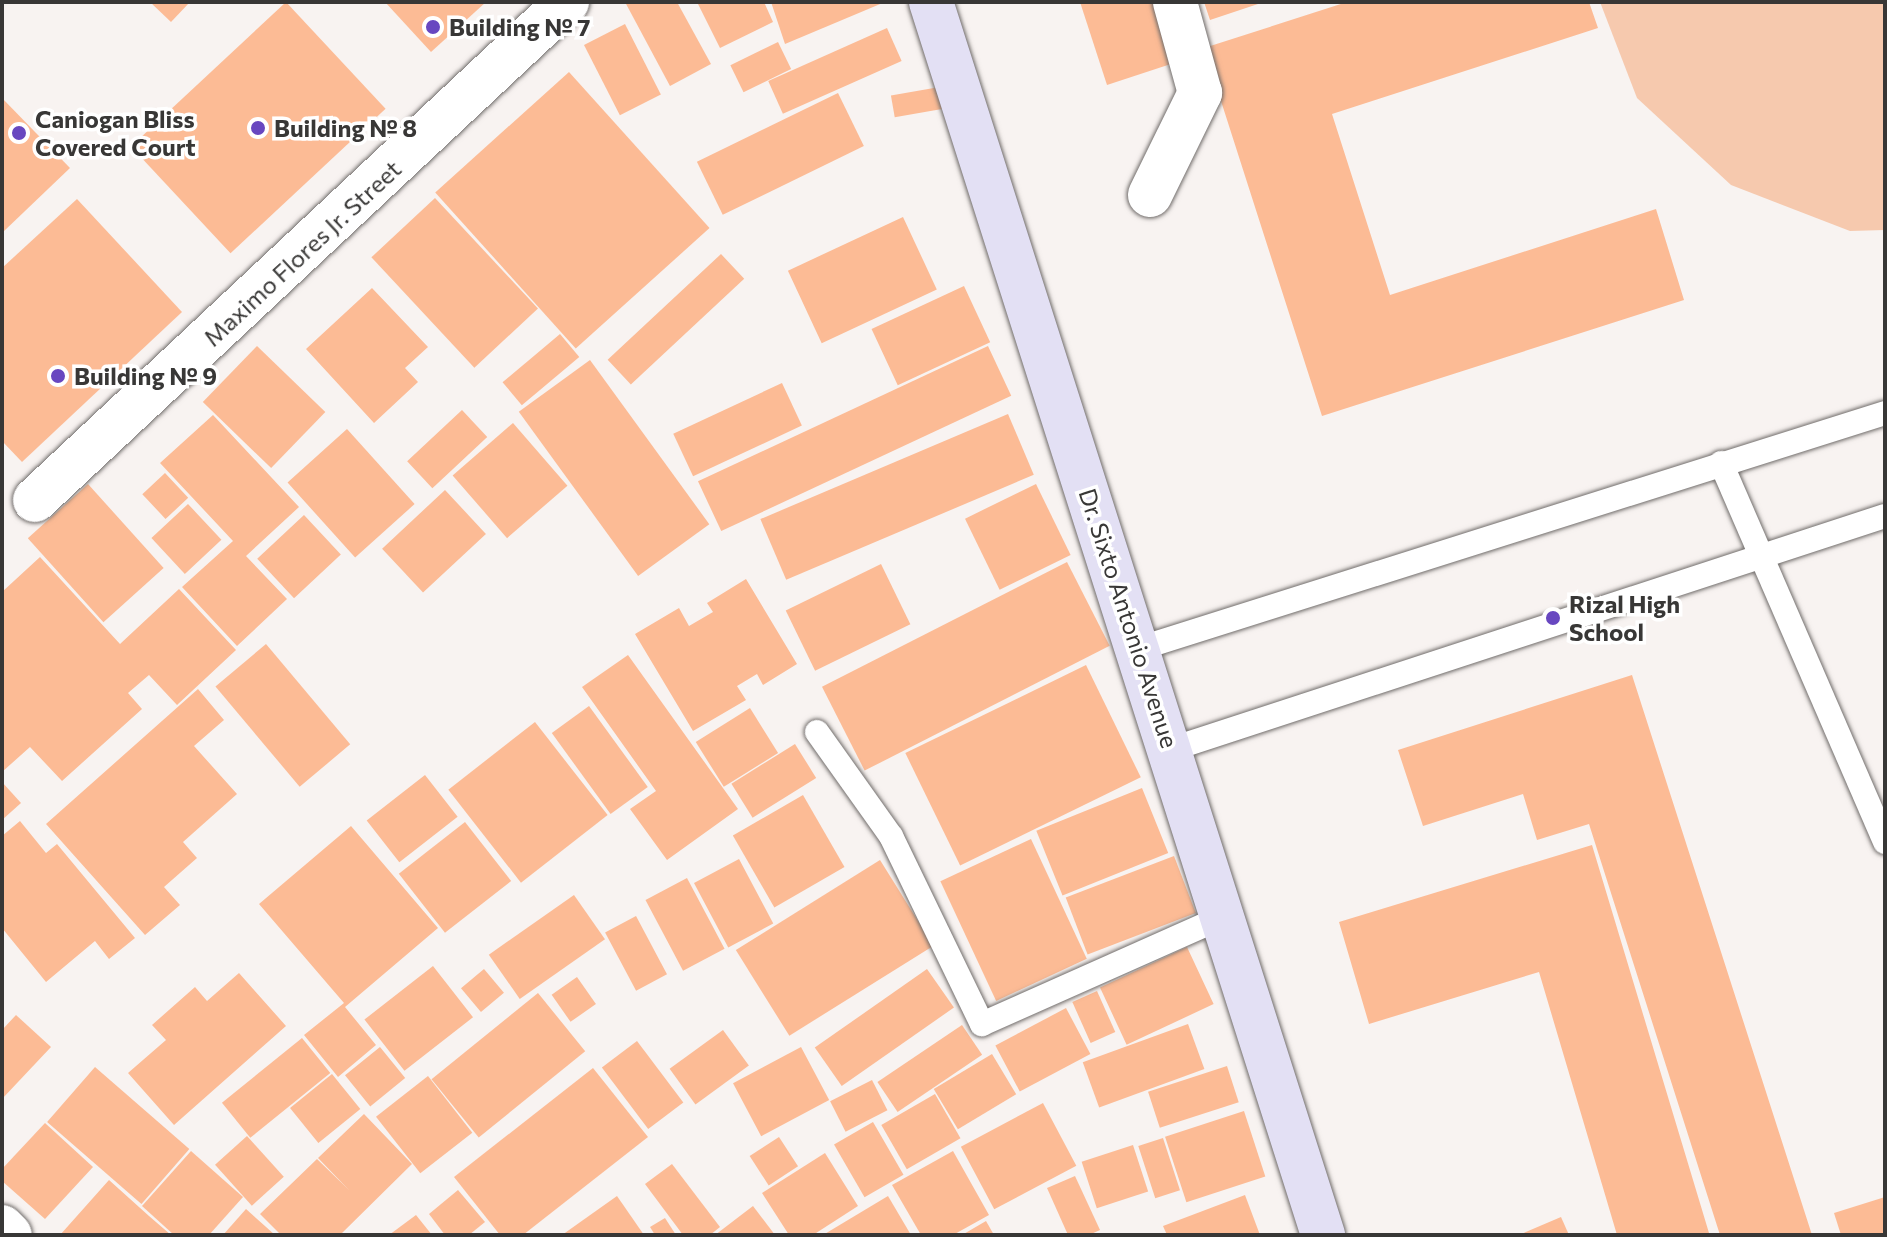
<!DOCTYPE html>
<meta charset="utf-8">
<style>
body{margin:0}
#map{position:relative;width:1887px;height:1237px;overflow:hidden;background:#f8f3f1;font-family:Commissioner,sans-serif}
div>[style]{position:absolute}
.green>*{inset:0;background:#f6c9ae}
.building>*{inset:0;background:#fcbb95;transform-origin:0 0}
.roads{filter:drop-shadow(0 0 2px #716d6b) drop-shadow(0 0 2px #716d6b)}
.lane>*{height:24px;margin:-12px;padding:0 12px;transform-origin:12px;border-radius:12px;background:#fff}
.street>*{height:44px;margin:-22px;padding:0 22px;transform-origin:22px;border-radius:22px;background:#fff}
.secondary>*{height:44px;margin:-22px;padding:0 22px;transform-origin:22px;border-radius:22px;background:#e3e0f4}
.dots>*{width:22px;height:22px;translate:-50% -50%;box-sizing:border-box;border:4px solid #fff;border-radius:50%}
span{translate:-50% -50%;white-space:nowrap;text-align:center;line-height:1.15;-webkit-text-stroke:7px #fff;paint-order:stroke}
.poi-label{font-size:24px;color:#383736;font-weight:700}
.left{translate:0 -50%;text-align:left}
.street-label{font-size:24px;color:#383736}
.frame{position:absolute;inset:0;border:4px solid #383736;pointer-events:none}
</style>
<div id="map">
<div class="green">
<div style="clip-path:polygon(1600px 2px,1885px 2px,1885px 230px,1850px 231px,1731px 185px,1637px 98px)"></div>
</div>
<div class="building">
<div style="clip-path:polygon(150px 2px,190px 2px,171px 22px)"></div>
<div style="left:286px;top:2px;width:146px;height:212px;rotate:47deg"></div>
<div style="clip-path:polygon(385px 2px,486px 2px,431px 52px)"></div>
<div style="clip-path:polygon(625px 2px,677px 2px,711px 64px,670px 86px)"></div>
<div style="clip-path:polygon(697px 2px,764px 2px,773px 22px,720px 48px)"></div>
<div style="clip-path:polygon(771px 2px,885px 2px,785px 44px)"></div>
<div style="clip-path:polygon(1080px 2px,1160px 2px,1180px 61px,1107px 85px)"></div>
<div style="clip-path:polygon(1204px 2px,1261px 2px,1261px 3px,1210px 20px)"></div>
<div style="clip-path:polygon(1347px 2px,1589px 2px,1598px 28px,1332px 114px,1390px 295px,1656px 209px,1684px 300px,1322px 416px,1204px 48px)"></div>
<div style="left:625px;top:24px;width:79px;height:46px;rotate:63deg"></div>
<div style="left:887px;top:28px;width:36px;height:130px;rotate:66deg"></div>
<div style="left:778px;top:42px;width:30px;height:53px;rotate:64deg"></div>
<div style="left:569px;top:72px;width:210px;height:180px;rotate:48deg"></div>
<div style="left:951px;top:85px;width:22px;height:61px;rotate:80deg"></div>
<div style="left:838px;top:93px;width:59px;height:157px;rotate:64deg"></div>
<div style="clip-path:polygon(2px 98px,70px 168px,2px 233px)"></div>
<div style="left:435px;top:198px;width:151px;height:87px;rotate:47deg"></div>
<div style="clip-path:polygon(77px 199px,182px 312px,22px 462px,2px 441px,2px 268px)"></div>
<div style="left:903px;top:217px;width:80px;height:127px;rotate:65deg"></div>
<div style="left:721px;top:254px;width:34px;height:155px;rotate:47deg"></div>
<div style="left:964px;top:286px;width:62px;height:102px;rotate:65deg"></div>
<div style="clip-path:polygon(372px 288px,428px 347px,405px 368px,418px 382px,374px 423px,306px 349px)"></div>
<div style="left:560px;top:334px;width:30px;height:75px;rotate:50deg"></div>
<div style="left:257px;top:346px;width:95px;height:78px;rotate:44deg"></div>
<div style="left:988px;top:346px;width:55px;height:320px;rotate:65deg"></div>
<div style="left:590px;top:360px;width:203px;height:88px;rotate:54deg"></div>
<div style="left:782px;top:383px;width:47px;height:120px;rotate:65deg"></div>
<div style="left:462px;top:410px;width:37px;height:75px;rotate:47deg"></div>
<div style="left:1008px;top:414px;width:66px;height:269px;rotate:67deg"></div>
<div style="clip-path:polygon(213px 415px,299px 507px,246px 556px,287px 599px,237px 646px,182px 587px,233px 541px,160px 463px)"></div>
<div style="left:513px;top:423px;width:83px;height:80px;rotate:49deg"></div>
<div style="left:347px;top:429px;width:101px;height:80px;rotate:48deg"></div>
<div style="left:165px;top:473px;width:34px;height:31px;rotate:47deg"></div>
<div style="left:88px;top:484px;width:113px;height:81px;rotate:48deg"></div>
<div style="left:1036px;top:484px;width:79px;height:79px;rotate:64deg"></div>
<div style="left:445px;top:490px;width:60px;height:86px;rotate:47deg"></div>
<div style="left:188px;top:504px;width:49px;height:50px;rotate:47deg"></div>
<div style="left:304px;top:515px;width:54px;height:64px;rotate:47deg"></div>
<div style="clip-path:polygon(40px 557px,120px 644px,179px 589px,236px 650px,177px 705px,149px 675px,128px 693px,142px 709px,62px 781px,30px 747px,2px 772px,2px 592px)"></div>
<div style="left:1067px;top:562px;width:94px;height:275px;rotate:63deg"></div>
<div style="left:881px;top:564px;width:67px;height:106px;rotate:64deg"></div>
<div style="clip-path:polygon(746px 579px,797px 664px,763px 685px,757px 674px,737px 686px,746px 700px,693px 731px,635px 634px,679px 608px,689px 626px,713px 612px,707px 603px)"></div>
<div style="left:266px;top:644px;width:131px;height:66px;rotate:50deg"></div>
<div style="clip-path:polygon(628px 655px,738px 809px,667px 860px,630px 809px,656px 791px,582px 687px)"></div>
<div style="left:1086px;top:665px;width:125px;height:201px;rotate:64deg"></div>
<div style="clip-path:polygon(1632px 675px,1812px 1235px,1720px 1235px,1589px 824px,1537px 840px,1523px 794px,1423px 826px,1398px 750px)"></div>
<div style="clip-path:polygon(198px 689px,224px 720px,194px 746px,237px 794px,183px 842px,197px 858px,164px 887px,180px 905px,145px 935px,46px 824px)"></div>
<div style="left:589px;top:706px;width:100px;height:46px;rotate:54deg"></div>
<div style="left:750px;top:708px;width:53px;height:64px;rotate:58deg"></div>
<div style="left:535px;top:722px;width:118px;height:110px;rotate:52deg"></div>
<div style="left:795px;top:744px;width:40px;height:75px;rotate:58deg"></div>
<div style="left:425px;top:775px;width:53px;height:74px;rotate:52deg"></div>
<div style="clip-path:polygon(2px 782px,21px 803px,2px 820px)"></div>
<div style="left:1142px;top:788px;width:70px;height:114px;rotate:68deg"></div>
<div style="left:803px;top:795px;width:83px;height:81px;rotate:60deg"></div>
<div style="clip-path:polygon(20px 821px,46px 853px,57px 844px,135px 938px,109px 959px,95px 941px,46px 982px,2px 928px,2px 836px)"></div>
<div style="left:465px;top:822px;width:75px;height:84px;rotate:52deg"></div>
<div style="clip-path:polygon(351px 826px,438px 928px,345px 1007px,376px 1045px,338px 1077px,304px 1035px,344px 1003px,259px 904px)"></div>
<div style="left:1031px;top:839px;width:132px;height:100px;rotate:65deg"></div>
<div style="clip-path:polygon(1592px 845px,1709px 1233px,1703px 1235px,1617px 1235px,1539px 972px,1369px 1024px,1339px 922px)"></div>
<div style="left:1174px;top:856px;width:61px;height:116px;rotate:69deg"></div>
<div style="left:739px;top:859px;width:73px;height:51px;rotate:62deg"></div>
<div style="left:880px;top:860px;width:101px;height:170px;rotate:58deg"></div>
<div style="left:687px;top:878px;width:80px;height:47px;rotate:62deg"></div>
<div style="left:574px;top:895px;width:54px;height:104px;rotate:55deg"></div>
<div style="left:636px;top:916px;width:66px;height:35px;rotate:62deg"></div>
<div style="left:1187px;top:947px;width:63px;height:96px;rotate:65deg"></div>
<div style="left:433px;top:966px;width:65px;height:87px;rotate:52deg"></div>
<div style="left:484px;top:969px;width:31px;height:30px;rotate:50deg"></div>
<div style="left:927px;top:969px;width:47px;height:137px;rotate:55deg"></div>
<div style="clip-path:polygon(239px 973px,286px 1026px,174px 1125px,128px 1073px,166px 1040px,152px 1025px,195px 987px,207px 1001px)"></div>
<div style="left:577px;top:977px;width:33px;height:31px;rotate:55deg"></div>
<div style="left:1097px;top:991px;width:45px;height:27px;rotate:66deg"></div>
<div style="left:538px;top:993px;width:75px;height:137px;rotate:51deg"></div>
<div style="left:1066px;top:1008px;width:52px;height:80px;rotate:62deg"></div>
<div style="clip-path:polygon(16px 1015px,51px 1047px,2px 1099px,2px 1030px)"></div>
<div style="left:1188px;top:1024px;width:48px;height:112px;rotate:70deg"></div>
<div style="left:962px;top:1025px;width:36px;height:102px;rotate:56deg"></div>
<div style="left:723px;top:1030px;width:44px;height:66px;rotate:54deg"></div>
<div style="left:302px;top:1038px;width:45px;height:103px;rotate:51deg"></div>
<div style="left:637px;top:1041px;width:77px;height:44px;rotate:53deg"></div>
<div style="left:380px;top:1047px;width:40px;height:45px;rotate:51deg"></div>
<div style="left:801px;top:1047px;width:60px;height:77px;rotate:62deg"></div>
<div style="left:992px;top:1054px;width:47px;height:68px;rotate:59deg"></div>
<div style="left:1227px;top:1066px;width:38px;height:83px;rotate:72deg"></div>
<div style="left:95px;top:1067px;width:125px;height:73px;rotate:41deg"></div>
<div style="clip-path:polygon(593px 1068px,648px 1137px,523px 1235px,500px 1235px,454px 1177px)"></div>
<div style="left:332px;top:1074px;width:45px;height:54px;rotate:51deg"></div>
<div style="left:428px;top:1076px;width:72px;height:66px;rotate:52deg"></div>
<div style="left:872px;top:1080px;width:34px;height:47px;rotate:63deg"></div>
<div style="left:935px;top:1094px;width:51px;height:62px;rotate:60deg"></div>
<div style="left:1043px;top:1103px;width:71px;height:93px;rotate:62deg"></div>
<div style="left:1244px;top:1111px;width:69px;height:83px;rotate:72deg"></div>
<div style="clip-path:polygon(364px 1114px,412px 1164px,340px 1235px,281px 1235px,260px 1214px,317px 1159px,349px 1190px,318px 1158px)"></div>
<div style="left:873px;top:1122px;width:61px;height:45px;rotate:60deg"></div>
<div style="clip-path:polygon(45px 1123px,93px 1167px,45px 1219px,2px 1181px,2px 1169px)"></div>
<div style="left:247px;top:1136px;width:55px;height:43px;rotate:48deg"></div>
<div style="left:779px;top:1137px;width:35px;height:35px;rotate:57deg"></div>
<div style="left:1163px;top:1138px;width:55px;height:26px;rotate:72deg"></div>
<div style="left:1133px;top:1145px;width:49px;height:54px;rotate:72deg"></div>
<div style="clip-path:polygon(191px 1151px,243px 1197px,209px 1235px,174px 1235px,142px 1206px)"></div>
<div style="clip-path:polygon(953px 1151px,989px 1215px,953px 1235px,921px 1235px,892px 1185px)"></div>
<div style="clip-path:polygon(825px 1153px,858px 1206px,813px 1235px,789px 1235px,762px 1193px)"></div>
<div style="clip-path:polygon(672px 1164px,720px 1227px,710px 1235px,683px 1235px,645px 1184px)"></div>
<div style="clip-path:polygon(1075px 1176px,1100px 1230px,1089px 1235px,1068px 1235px,1047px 1188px)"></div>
<div style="clip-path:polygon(109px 1180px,149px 1216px,171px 1235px,60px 1235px)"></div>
<div style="clip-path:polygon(458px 1190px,485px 1222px,469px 1235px,445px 1235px,429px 1214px)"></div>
<div style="clip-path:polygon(1245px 1195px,1260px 1235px,1167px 1235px,1163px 1226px)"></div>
<div style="clip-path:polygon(617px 1196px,644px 1235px,562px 1235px)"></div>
<div style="clip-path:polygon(888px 1196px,911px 1235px,823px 1235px)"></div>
<div style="clip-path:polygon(1885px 1197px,1885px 1235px,1841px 1235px,1834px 1213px)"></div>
<div style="clip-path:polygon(753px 1206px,775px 1235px,715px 1235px)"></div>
<div style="clip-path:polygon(246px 1209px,275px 1235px,223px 1235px)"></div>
<div style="clip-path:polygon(416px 1215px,432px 1235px,389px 1235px)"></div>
<div style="clip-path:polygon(1561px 1217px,1569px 1235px,1519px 1235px)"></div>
<div style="clip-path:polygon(665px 1218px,676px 1235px,655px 1235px,650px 1227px)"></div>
<div style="clip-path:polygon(986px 1221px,994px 1235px,962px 1235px)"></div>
</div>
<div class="roads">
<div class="lane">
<div style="left:1721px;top:463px;width:413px;rotate:66.6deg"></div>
<div style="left:1138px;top:649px;width:783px;rotate:-17.53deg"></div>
<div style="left:817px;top:732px;width:128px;rotate:54.6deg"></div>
<div style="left:891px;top:836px;width:209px;rotate:64.2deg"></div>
<div style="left:982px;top:1024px;width:266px;rotate:-24deg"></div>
<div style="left:1172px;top:749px;width:750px;rotate:-18.1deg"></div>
</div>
<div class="street">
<div style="left:1150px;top:195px;width:114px;rotate:-63.9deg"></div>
<div style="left:1200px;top:93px;width:94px;rotate:-105.4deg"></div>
<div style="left:35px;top:500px;width:729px;rotate:-43.11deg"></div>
<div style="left:2px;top:1227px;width:11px;rotate:45deg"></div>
</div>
<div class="secondary">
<div style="left:931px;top:2px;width:1294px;rotate:72.36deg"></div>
</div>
</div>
<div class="dots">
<div style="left:433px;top:27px;background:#6847c0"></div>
<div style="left:258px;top:128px;background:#6847c0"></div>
<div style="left:19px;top:133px;background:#6847c0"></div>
<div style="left:58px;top:376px;background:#6847c0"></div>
<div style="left:1553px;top:618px;background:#6847c0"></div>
</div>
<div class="poi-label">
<span class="left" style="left:449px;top:27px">Building № 7</span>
<span class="left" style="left:35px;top:133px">Caniogan Bliss<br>Covered Court</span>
<span class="left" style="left:274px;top:128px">Building № 8</span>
<span class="left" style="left:74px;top:376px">Building № 9</span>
<span class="left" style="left:1569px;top:618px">Rizal High<br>School</span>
</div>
<div class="street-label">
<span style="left:302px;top:253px;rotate:-43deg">Maximo Flores Jr. Street</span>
<span style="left:1129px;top:618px;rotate:72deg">Dr. Sixto Antonio Avenue</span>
</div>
<div class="frame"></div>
</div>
